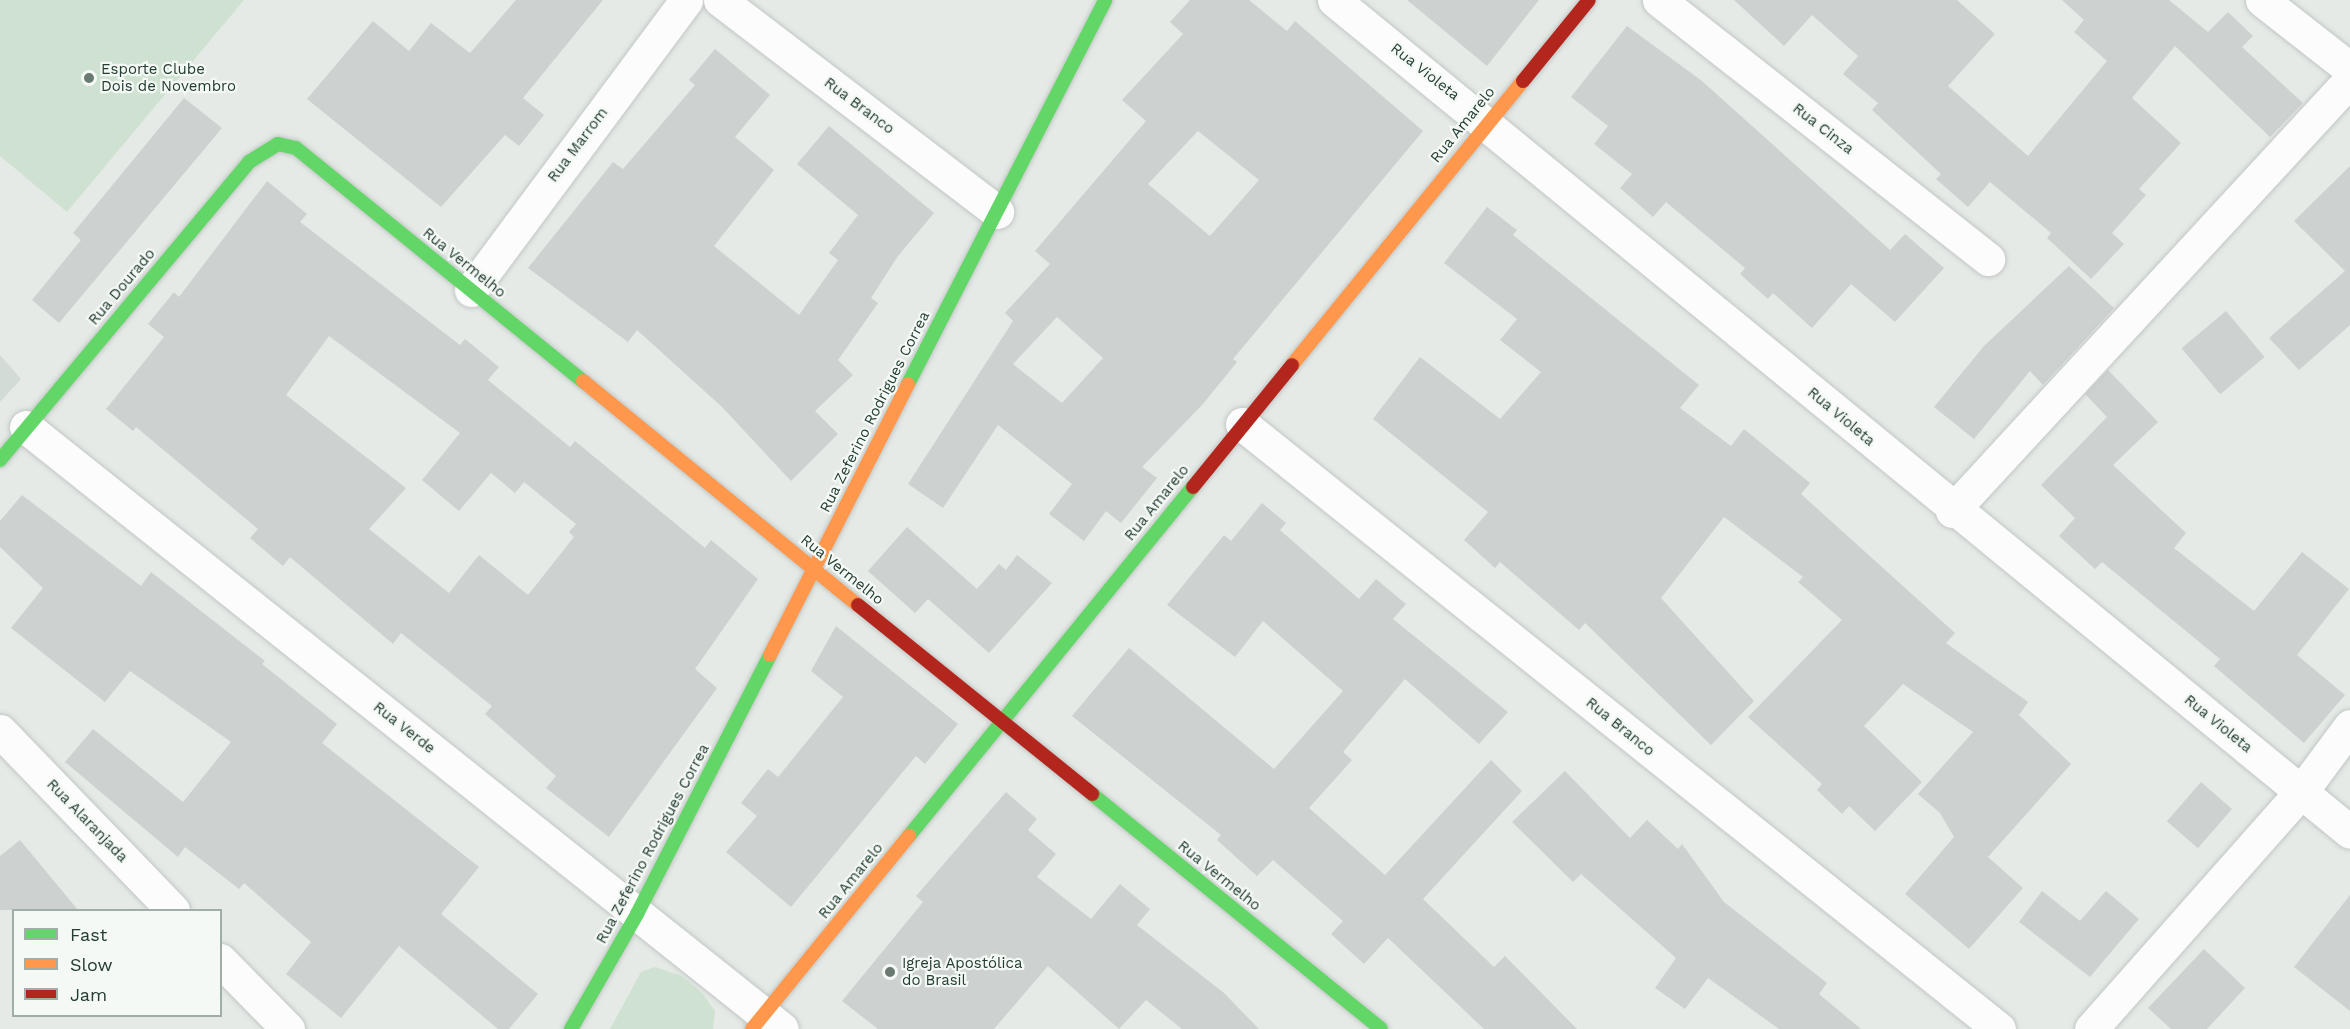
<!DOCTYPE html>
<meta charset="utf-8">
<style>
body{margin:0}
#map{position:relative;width:2350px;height:1029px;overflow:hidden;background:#e5eae7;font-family:"Work Sans",sans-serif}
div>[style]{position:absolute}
.built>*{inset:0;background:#d3dbd6}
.green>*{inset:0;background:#cfe2d1}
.building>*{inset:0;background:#cdd1cf;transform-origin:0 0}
.roads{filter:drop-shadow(0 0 2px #c2c7c4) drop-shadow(0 0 2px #c2c7c4)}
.street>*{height:33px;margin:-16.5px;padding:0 16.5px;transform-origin:16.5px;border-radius:16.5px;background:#fbfcfb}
.fast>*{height:14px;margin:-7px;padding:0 7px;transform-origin:7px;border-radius:7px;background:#63d668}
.slow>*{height:14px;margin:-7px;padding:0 7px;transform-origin:7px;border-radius:7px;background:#ff974d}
.jam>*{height:14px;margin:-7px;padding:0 7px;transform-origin:7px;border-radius:7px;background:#b3261e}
.dots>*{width:16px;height:16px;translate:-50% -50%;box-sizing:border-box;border:3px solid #f4f9f5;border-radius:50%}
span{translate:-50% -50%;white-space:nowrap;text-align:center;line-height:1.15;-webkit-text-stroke:4.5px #f4f9f5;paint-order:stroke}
.poi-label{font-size:15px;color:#243d31}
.left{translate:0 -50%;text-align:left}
.street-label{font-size:15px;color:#243d31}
.legend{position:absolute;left:12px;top:909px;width:210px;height:108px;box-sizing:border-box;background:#f4f9f5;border:2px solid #a1aea7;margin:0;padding:8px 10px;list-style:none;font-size:18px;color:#243d31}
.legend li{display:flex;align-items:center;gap:12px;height:30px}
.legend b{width:30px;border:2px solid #a1aea7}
</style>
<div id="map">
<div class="built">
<div style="clip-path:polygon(0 355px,21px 379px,0 402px)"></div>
</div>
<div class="green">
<div style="clip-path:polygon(0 0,244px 0,67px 212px,0 156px)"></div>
<div style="clip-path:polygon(655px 967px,682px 976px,702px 993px,715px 1011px,713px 1029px,610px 1029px,641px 972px)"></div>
</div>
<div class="building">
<div style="clip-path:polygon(516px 0,603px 0,523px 98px,544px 115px,519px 146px,505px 135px,441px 207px,307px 99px,373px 21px,409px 51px,431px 23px,470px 53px)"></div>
<div style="clip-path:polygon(evenodd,1190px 0,1249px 0,1287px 31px,1295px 21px,1423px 131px,1233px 359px,1237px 362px,1203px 404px,1142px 467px,1157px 478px,1121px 523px,1106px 511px,1084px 541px,1049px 514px,1072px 484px,998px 425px,943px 508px,908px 484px,1013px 321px,1005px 313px,1050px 264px,1035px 251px,1146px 121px,1122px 100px,1183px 34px,1170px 22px,1190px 0,1198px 131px,1259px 180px,1210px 236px,1148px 184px,1198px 131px,1190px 0,1057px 317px,1103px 358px,1062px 403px,1013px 364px,1057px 317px)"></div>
<div style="clip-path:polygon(1407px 0,1539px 0,1487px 66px)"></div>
<div style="clip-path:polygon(1734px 0,1957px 0,1995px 34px,1948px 86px,2028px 156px,2107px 61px,2074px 32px,2084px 20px,2062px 0,2169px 0,2208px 32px,2228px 12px,2253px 36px,2242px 47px,2303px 103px,2270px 137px,2175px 46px,2132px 98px,2181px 143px,2139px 189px,2146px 195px,2112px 233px,2124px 244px,2091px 279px,2047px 238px,2051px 233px,1990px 182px,1968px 207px,1936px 179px,1941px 174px,1872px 110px,1878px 103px,1843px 74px,1858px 56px,1812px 15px,1784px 46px)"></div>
<div style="clip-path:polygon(1627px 26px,1702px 81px,1890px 250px,1905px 234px,1944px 268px,1895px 322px,1851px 284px,1812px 328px,1773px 293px,1768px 299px,1740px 274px,1745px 268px,1666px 202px,1653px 217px,1620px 188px,1632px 174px,1594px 144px,1608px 126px,1571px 97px)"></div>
<div style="clip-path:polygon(715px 49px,770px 95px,735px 137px,774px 170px,714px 246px,799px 315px,838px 260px,829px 253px,858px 215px,797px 164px,829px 126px,934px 213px,898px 256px,871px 298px,878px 303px,838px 360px,853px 375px,815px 411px,838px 434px,791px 481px,722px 407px,637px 330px,628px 342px,528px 268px,613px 162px,623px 169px,695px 85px,689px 80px)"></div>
<div style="clip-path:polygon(184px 98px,222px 128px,59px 323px,32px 300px,81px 240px,73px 233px)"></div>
<div style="clip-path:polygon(2350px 166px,2350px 325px,2299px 370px,2269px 338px,2345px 271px,2294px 221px)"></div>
<div style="clip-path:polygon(evenodd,267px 181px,307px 214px,300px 222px,460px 345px,465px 339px,499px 367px,488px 380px,570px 447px,575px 441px,705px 548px,711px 540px,758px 579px,695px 669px,717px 688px,609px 837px,546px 788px,556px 776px,485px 714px,492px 706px,401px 633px,393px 644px,290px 557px,283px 566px,250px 538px,258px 529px,136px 427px,133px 431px,106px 409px,164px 337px,148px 324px,174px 292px,179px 297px,267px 181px,329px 336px,460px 433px,422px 480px,459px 511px,491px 473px,515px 493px,524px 482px,576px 524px,569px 532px,574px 537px,528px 595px,479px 555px,449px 593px,369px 529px,406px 488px,286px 395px,329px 336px)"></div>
<div style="clip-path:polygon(1487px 207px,1517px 230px,1513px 235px,1699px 385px,1680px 408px,1731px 446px,1744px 429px,1810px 483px,1801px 494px,1955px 633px,1946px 643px,2028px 702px,2019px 715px,2071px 764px,1988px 857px,2023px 888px,1969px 949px,1905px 894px,1954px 837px,1940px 813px,1918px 794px,1973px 732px,1903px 684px,1864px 726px,1922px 782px,1875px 831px,1849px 806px,1842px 814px,1817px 790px,1822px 784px,1748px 717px,1842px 620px,1798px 582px,1803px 577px,1724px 517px,1661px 598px,1754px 701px,1711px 745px,1585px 623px,1579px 630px,1500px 562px,1495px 568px,1464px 540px,1488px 512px,1373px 419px,1420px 357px,1500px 419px,1541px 372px,1500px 340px,1517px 319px,1444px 263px)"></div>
<div style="clip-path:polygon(2069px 266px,2114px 308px,2043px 385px,2030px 371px,1974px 439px,1934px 407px,1984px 346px)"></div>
<div style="left:2226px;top:311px;width:60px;height:58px;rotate:50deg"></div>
<div style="clip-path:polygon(2108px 370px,2158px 422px,2113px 465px,2186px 533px,2174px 548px,2254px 611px,2302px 552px,2349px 589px,2297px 655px,2345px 695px,2304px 743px,2214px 666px,2220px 659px,2102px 562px,2095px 569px,2059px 536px,2075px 518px,2041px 485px,2107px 417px,2085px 394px)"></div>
<div style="clip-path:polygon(22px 495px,141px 586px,151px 572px,265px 661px,262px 664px,337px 724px,322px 743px,479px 867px,441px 914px,538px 994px,509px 1029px,498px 1029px,399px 946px,341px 1018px,286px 974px,311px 942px,244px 883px,239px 889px,185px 847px,178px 857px,65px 762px,93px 729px,183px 802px,231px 742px,130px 671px,105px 702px,11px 628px,43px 588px,0 547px,0 521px)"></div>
<div style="clip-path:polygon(1262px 503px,1286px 523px,1280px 530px,1359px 599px,1376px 579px,1406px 604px,1393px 619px,1508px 712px,1479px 744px,1405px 679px,1343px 752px,1352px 760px,1309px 808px,1385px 875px,1491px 760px,1522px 791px,1423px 899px,1494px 967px,1505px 956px,1577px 1029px,1484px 1029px,1388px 938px,1364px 964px,1331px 934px,1343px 921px,1273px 860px,1257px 876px,1217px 840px,1221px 835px,1072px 716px,1129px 648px,1274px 769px,1343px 691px,1263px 621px,1235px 657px,1167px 605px,1224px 535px,1231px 541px)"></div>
<div style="clip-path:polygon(907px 527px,977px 589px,999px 564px,1006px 570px,1017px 555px,1052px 583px,989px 653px,928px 599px,915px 613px,868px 571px)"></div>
<div style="clip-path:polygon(836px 626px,958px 724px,925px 764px,916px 756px,791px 907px,726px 852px,757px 816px,741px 803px,768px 769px,778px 777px,843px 697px,811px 671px)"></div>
<div style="clip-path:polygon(1565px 771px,1630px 838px,1647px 820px,1678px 849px,1682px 844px,1724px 902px,1827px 983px,1819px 994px,1861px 1029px,1779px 1029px,1708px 978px,1685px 1009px,1655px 988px,1676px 958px,1581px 874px,1573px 882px,1512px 822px)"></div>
<div style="left:2201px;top:782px;width:41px;height:52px;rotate:41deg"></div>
<div style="clip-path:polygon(1006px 792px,1037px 819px,1028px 830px,1056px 854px,1037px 877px,1091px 919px,1120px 884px,1150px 909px,1137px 925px,1224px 993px,1259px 1029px,1182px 1029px,1146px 1000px,1119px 1029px,1048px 966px,994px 1029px,878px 1029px,842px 1001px,923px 902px,916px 896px)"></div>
<div style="clip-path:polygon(20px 840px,78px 910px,0 910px,0 856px)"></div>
<div style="clip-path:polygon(2042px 891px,2080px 921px,2106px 891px,2139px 919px,2090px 977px,2019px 922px)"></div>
<div style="clip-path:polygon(2350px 895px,2350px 1011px,2294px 967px)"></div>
<div style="clip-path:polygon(2204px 949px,2245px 988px,2207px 1029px,2171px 1029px,2148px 1008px)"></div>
</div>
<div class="roads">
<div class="street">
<div style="left:720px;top:0;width:349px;rotate:37.4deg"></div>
<div style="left:1334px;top:0;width:1313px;rotate:39.31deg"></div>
<div style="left:1659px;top:0;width:419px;rotate:38.2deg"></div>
<div style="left:2262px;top:0;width:112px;rotate:38.1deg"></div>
<div style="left:471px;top:290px;width:361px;rotate:-53.4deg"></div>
<div style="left:1242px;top:424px;width:969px;rotate:38.63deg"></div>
<div style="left:26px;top:427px;width:966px;rotate:38.53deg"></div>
<div style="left:1952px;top:511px;width:587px;rotate:-47.28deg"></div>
<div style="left:0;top:731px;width:249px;rotate:46deg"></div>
<div style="left:220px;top:960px;width:97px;rotate:45.4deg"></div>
<div style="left:2091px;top:1029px;width:317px;rotate:-48.5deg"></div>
<div style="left:2301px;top:792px;width:82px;rotate:-53.4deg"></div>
</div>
<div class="fast">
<div style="left:908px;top:384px;width:432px;rotate:-62.8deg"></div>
<div style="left:0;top:460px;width:388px;rotate:-50.1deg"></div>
<div style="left:249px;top:162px;width:34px;rotate:-32deg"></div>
<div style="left:278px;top:144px;width:18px;rotate:13deg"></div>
<div style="left:296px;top:148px;width:370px;rotate:39.1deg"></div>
<div style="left:1092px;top:794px;width:372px;rotate:39.1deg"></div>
<div style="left:909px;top:836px;width:450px;rotate:-50.9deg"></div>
<div style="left:571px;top:1029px;width:133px;rotate:-60.1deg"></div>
<div style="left:637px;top:914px;width:291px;rotate:-62.8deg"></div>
</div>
<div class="slow">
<div style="left:1292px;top:365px;width:366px;rotate:-50.9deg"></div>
<div style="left:583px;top:381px;width:355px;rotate:39.2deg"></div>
<div style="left:770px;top:655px;width:304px;rotate:-63deg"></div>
<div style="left:752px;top:1029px;width:249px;rotate:-50.9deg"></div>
</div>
<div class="jam">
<div style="left:1523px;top:81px;width:104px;rotate:-50.8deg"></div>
<div style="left:1193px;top:487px;width:157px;rotate:-50.9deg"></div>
<div style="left:858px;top:605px;width:301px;rotate:38.9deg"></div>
</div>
</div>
<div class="dots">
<div style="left:89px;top:78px;background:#687a71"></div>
<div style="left:890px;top:972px;background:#687a71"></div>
</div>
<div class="poi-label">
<span class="left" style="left:101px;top:78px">Esporte Clube<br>Dois de Novembro</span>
<span class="left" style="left:902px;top:972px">Igreja Apostólica<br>do Brasil</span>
</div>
<div class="street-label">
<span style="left:1425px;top:72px;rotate:38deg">Rua Violeta</span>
<span style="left:859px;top:106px;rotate:37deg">Rua Branco</span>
<span style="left:1463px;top:125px;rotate:-51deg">Rua Amarelo</span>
<span style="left:1823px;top:129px;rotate:38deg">Rua Cinza</span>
<span style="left:578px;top:145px;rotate:-53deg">Rua Marrom</span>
<span style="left:464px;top:263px;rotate:39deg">Rua Vermelho</span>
<span style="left:122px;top:287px;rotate:-50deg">Rua Dourado</span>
<span style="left:875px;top:412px;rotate:-63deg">Rua Zeferino Rodrigues Correa</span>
<span style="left:1841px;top:417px;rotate:40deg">Rua Violeta</span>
<span style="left:1157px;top:503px;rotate:-51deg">Rua Amarelo</span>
<span style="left:842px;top:570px;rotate:39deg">Rua Vermelho</span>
<span style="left:2218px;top:724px;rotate:39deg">Rua Violeta</span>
<span style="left:1620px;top:727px;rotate:39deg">Rua Branco</span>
<span style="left:404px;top:728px;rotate:38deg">Rua Verde</span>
<span style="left:87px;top:821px;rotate:46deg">Rua Alaranjada</span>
<span style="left:653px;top:844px;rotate:-62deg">Rua Zeferino Rodrigues Correa</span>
<span style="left:1219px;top:876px;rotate:39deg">Rua Vermelho</span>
<span style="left:851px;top:881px;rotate:-51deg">Rua Amarelo</span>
</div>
<ul class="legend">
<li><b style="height:8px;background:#63d668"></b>Fast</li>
<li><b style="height:8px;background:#ff974d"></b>Slow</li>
<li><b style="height:8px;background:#b3261e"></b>Jam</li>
</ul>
</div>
